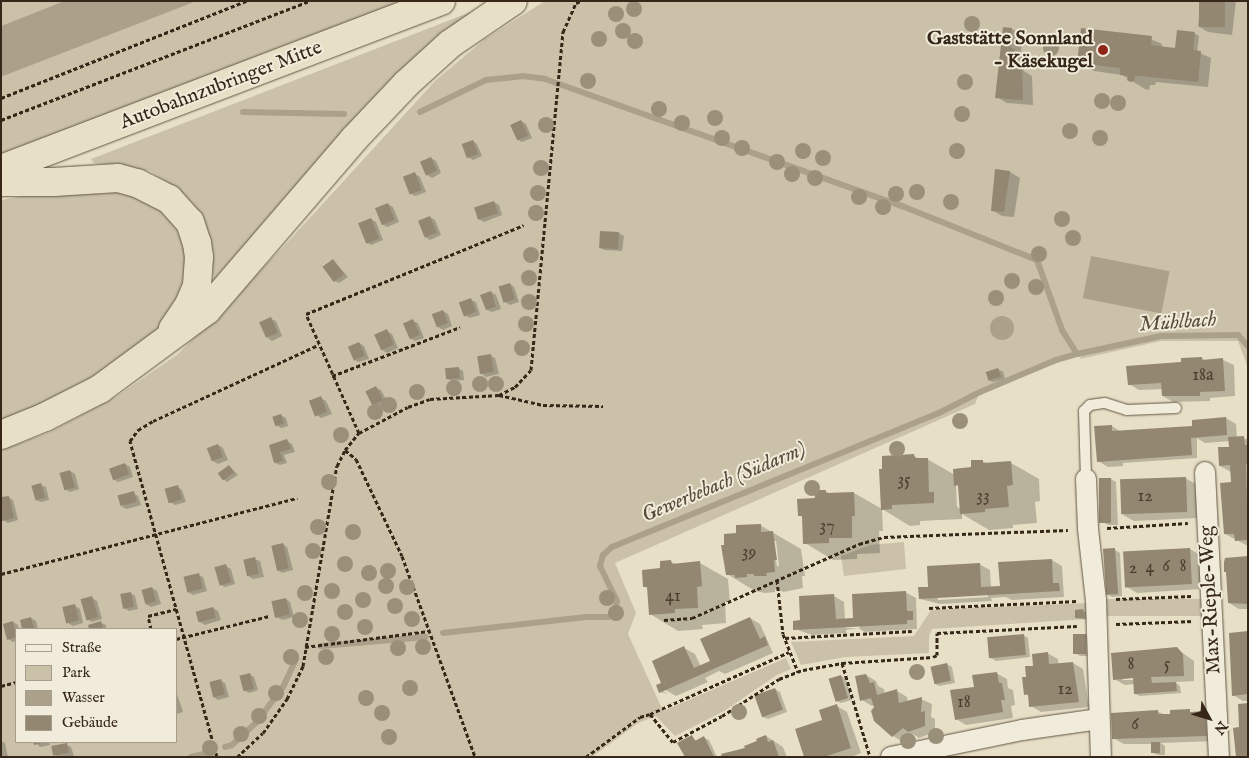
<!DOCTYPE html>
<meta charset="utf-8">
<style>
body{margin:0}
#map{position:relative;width:1249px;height:758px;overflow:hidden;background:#e8e0c6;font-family:"IM FELL English",serif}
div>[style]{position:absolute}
.green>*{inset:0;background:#cac1a8;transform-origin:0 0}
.water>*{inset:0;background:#aba18b;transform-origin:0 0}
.round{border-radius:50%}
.shadow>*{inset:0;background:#0003}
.stream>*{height:6px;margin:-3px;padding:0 3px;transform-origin:3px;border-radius:3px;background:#aba18b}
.building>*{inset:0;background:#938772;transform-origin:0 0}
.path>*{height:3px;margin-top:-1.5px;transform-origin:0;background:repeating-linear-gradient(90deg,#362718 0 4px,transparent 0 6.5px)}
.roads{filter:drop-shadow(0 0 1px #625544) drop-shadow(0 0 1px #625544)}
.service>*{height:10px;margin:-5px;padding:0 5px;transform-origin:5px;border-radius:5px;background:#f0ebda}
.minor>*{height:20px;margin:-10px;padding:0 10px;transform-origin:10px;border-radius:10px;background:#f0ebda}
.trunk>*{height:28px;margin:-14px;padding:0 14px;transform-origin:14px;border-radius:14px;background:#e8e0c6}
.trees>*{width:16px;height:16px;margin:-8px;border-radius:50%;background:#9a907a}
.dots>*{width:14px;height:14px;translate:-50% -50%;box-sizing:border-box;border:2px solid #f0ebda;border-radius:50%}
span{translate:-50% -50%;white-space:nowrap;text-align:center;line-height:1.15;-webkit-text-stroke:4px #f0ebda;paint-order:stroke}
.number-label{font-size:18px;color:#4d3f2e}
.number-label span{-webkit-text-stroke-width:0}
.poi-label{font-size:20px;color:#362718;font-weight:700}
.right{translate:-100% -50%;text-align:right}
.street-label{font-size:20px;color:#362718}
.water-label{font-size:21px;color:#594c3a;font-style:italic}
.frame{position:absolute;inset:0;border:2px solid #362718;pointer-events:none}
.legend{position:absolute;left:15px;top:628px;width:162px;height:115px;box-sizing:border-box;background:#f0ebda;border:1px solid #a69d8c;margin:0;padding:6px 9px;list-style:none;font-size:15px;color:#362718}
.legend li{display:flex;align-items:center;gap:10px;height:25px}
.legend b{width:25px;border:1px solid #a69d8c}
.north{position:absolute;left:1184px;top:693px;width:50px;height:50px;-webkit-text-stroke:4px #f0ebda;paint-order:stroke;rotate:129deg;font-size:14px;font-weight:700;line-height:20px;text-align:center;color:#362718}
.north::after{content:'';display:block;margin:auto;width:18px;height:22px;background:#362718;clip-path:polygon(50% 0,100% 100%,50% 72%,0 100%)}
</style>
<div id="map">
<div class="green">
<div style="clip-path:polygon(1px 1px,64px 1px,1px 26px)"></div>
<div style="clip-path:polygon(197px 1px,413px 1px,1px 154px,1px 77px)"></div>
<div style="clip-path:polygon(evenodd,545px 1px,1248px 1px,1248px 368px,1238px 341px,1161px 341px,1080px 359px,1082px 350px,1055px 359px,980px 392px,975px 404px,615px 563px,636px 613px,628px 634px,663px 711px,786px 658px,791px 669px,777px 675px,724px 711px,675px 736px,656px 716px,638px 723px,592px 757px,1px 757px,1px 450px,48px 433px,116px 397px,178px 354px,285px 245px,436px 80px,485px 39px,545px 1px,16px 629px,176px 629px,176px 742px,16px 742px,16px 629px)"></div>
<div style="clip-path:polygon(494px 3px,215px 285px,205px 229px,187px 200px,165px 181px,150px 171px,94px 163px,91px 159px)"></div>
<div style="clip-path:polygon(74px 187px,143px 193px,179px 223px,191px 255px,177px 310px,133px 358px,1px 424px,1px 200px)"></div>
<div style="clip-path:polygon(904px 542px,906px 569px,844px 576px,841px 556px,870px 545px)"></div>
<div style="left:1206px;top:599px;width:17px;height:106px;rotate:90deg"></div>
<div style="clip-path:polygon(1088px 603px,1088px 619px,932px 629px,929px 636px,929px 653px,845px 657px,801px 665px,791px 642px,914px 636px,931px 610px)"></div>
</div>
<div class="water">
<div style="clip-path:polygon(64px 1px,197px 1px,1px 77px,1px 26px)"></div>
<div style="left:1091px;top:256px;width:80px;height:43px;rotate:11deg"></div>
<div class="round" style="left:990px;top:316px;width:24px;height:24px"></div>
</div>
<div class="shadow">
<div style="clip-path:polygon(1201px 1px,1236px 1px,1232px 35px,1208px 32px,1198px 26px)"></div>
<div style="clip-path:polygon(1004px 28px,1012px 29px,1022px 35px,1021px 54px,1025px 56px,1024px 71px,1032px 76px,1033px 105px,1007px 103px,997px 97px)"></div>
<div style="clip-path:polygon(1194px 33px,1199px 36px,1197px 52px,1211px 58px,1208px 87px,1156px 82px,1155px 85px,1150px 85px,1149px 90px,1145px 89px,1122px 75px,1094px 71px,1078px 62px,1146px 37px,1162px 44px,1162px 47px,1176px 49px)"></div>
<div style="clip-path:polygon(521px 121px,526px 124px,532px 138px,522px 142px,517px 139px)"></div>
<div style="clip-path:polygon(473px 141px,477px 144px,482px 156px,473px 160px,468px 157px)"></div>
<div style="clip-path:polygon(431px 158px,436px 161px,441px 173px,432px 178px,427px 175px)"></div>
<div style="clip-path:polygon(996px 171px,1010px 172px,1020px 178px,1014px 217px,1002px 216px,992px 210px)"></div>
<div style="clip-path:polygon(415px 174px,420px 177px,426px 192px,415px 196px,410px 193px)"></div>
<div style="clip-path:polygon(494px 202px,499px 205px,502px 215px,484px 222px,479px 219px)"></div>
<div style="clip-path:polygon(388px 204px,393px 207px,399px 222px,387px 227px,382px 224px)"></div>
<div style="clip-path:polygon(430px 217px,435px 220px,441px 235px,430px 240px,425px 237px)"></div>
<div style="clip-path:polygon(371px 219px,376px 222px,383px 240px,371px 245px,366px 242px)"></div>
<div style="clip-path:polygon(619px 233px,624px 236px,622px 251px,605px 250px,600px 248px)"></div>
<div style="clip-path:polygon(333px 260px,348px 277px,339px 283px,335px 281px)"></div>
<div style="clip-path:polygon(510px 284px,514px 287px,519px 302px,510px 305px,505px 302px)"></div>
<div style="clip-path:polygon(491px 292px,496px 295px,501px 309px,492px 312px,487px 310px)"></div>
<div style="clip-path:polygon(471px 300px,476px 302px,480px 315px,470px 318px,465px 315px)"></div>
<div style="clip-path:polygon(443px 311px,448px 314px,452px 326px,443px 330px,438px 327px)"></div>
<div style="clip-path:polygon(271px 319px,276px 321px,282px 336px,272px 341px,268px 338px)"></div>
<div style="clip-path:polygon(413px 321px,418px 323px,424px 338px,415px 341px,410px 338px)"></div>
<div style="clip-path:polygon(387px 331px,392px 334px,398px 348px,387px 353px,382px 350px)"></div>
<div style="clip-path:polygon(359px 343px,364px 346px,369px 359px,359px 362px,354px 360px)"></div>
<div style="clip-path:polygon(491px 356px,495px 358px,499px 374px,486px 377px,482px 374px)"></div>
<div style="clip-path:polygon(1202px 358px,1206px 361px,1223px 360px,1234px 365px,1235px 396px,1210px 398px,1210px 401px,1173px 402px,1163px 396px,1163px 389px,1139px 390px,1129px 384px,1182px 363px)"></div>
<div style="clip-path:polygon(458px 368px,463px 371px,464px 380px,452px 381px,447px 379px)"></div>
<div style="clip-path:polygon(998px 369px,1003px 372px,1005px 379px,993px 382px,988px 380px)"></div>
<div style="clip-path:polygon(376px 388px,381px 390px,388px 403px,379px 408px,374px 405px)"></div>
<div style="clip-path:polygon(321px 398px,326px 401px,332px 414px,321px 418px,317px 415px)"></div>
<div style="clip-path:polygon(281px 415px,286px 418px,288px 426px,281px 428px,276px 425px)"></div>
<div style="clip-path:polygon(1226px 418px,1236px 424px,1237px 438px,1248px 439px,1248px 546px,1225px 534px,1232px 483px,1231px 472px,1220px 466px,1230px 448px,1230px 441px,1205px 443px,1197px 438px,1197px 458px,1123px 463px,1123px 466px,1108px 467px,1098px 461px,1112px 426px,1121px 432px,1192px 427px)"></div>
<div style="clip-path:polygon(287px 441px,292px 444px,295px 452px,284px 455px,287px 463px,280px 465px,275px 463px,270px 446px)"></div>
<div style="clip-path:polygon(218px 445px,223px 448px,228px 460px,218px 464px,213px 461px)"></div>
<div style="clip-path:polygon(evenodd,914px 456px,920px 459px,927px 459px,955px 475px,973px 468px,982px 461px,988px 464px,1011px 463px,1039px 479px,1040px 501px,1035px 502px,1037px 523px,1013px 525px,1013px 528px,989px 530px,962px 514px,962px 519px,920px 521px,920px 525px,910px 526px,882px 509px,883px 531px,879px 531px,880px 553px,857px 554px,857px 559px,833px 560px,805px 543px,804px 518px,799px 515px,825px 491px,831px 494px,854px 493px,882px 509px,914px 456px,956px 485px,959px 487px,961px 509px,957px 507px,956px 485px)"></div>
<div style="clip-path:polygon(125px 464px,130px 467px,133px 477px,118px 482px,113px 479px)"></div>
<div style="clip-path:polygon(229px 466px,238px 475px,227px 482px,223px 479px)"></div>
<div style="clip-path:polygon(70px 471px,75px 474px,79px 489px,70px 492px,65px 489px)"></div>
<div style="clip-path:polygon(1185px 478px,1196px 484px,1197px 518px,1134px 521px,1123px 515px)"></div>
<div style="clip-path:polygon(1111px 479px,1116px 482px,1118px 525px,1108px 525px,1103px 522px)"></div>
<div style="clip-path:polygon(41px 485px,46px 487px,49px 500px,41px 502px,36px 500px)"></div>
<div style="clip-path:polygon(178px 487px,182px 490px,186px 502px,175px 505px,170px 502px)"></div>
<div style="clip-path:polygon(133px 493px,138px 496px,141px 505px,127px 509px,122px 507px)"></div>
<div style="clip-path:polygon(8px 497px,13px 500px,18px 520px,8px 523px,3px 520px,1px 499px)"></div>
<div style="clip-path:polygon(evenodd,760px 525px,801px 549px,805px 576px,802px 576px,803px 588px,784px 592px,775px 589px,775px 592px,765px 593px,755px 591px,727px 574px,737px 535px,760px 525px,773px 541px,776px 541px,779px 566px,777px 566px,773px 541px)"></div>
<div style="clip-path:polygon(283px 544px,287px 547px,293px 570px,282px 573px,278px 570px)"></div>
<div style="clip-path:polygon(1190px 549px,1200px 555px,1202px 589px,1137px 593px,1127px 587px)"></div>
<div style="clip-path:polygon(1115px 550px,1120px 553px,1122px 596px,1112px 597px,1107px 594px)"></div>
<div style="clip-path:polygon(1248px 558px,1248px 609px,1239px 609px,1229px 603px)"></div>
<div style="clip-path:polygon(255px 559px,260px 561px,264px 577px,253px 579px,248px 576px)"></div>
<div style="clip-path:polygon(evenodd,1052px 560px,1062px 566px,1064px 597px,1012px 600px,1006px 597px,991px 598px,992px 601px,940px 604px,920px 599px,929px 588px,979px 564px,990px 570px,991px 588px,1001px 587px,1052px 560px,988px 594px,988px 597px,938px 600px,938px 597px,988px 594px)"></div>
<div style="clip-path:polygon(671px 562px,676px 564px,700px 563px,728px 579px,730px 602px,725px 602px,726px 623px,702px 625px,703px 629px,678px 631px,650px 614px,649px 589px,644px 586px)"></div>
<div style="clip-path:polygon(226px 566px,231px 569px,235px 584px,225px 587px,221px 585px)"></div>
<div style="clip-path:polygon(198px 575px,203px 577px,207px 591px,193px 595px,188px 592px)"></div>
<div style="clip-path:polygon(152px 588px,157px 591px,161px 604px,151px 607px,146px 604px)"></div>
<div style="clip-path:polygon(evenodd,905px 592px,916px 598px,917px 629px,865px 632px,858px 628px,846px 630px,846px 633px,812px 635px,795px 629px,800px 621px,834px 596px,844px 602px,845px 620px,854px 619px,905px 592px,859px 625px,860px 628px,846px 628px,846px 626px,859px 625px)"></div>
<div style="clip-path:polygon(130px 593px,135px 596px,138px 609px,129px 611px,124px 608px)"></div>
<div style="clip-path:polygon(92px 598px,97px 601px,102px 619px,92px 622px,87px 619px)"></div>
<div style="clip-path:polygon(286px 599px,290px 602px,294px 617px,283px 620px,278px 618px)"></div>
<div style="clip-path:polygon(75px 606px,80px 609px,83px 623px,73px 626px,68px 623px)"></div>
<div style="clip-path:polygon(213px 608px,218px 611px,221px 620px,205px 625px,200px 622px)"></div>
<div style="clip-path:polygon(1083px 610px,1088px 613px,1088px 620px,1076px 618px)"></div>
<div style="clip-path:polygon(31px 618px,36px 621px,38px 629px,23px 629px,21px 621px)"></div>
<div style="clip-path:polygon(750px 618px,760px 624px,773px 653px,725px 674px,719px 671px,705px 678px,708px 682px,676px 696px,660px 687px,659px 689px,668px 694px,660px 692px,657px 686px,661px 684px,684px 648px,695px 654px,701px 667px,710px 663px)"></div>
<div style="clip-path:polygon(13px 622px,18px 625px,19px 629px,16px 629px,16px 641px,13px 642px,8px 639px)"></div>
<div style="clip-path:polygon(101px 623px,106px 625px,106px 629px,90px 629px,90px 626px)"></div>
<div style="clip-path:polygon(1248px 632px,1248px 701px,1243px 701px,1233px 695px)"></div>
<div style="clip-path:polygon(1023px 635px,1028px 638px,1030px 657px,996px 661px,991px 658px)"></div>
<div style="clip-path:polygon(1086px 635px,1091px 638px,1092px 656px,1080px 656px,1075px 653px)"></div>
<div style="clip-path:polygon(evenodd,1177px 649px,1194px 661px,1194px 681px,1175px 682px,1180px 686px,1181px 693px,1140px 696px,1135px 694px,1134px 684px,1125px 685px,1114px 679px,1177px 649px,1134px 677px,1134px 680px,1123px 680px,1123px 678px,1134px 677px)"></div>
<div style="clip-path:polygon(1047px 653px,1058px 659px,1058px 664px,1073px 663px,1083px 669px,1089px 707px,1041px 712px,1031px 706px,1030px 697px,1025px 694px,1027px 678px)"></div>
<div style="clip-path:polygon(947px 664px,952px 667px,955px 683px,939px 686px,934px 683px)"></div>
<div style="clip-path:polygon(996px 673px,1007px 679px,1008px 688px,1013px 690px,1015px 705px,1011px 706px,1013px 718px,966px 725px,956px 719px,975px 688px)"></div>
<div style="clip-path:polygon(249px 674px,254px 677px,258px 690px,249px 693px,244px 690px)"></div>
<div style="clip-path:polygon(866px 675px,876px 681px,878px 686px,884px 689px,885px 694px,897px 691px,907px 697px,908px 702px,921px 699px,932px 704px,931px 717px,935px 719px,935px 732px,919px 738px,913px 734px,903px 742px,893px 736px,875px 706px,872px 706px,862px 700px)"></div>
<div style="clip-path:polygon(841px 676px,846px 679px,852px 700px,841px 703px,836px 701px)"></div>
<div style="clip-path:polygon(220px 680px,225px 683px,229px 697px,218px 700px,214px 697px)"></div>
<div style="clip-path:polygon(775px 689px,780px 692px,787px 712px,768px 719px,763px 717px,757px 697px)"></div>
<div style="clip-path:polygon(176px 691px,183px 712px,176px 714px)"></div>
<div style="clip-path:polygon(837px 706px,847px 712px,861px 753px,851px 757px,805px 757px,824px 721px)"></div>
<div style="clip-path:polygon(1157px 711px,1165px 715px,1205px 712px,1215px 718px,1217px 741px,1161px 743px,1165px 746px,1165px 755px,1158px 755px,1153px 753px,1152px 744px,1124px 744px,1113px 738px)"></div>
<div style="clip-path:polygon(766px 736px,783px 747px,787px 757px,723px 757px,722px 754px,729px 752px,735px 753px)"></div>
<div style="clip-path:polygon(692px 737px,697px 741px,704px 738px,709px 740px,717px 757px,686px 757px)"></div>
<div style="clip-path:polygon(1px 741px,5px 743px,8px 757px,1px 757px)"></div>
<div style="clip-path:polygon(35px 742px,49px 742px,50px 745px,40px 747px)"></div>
<div style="clip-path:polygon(66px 745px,71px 747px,74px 756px,55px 757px)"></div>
</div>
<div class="stream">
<div style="left:243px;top:112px;width:101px;rotate:1.1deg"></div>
<div style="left:420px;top:112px;width:73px;rotate:-25.9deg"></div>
<div style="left:486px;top:80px;width:36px;rotate:-6deg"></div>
<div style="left:522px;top:76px;width:23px;rotate:7deg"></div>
<div style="left:545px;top:79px;width:379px;rotate:19.6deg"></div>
<div style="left:902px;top:206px;width:145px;rotate:21.8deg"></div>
<div style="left:1037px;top:260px;width:74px;rotate:70.3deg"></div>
<div style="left:1062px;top:330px;width:28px;rotate:58deg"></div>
<div style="left:443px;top:633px;width:144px;rotate:-6.4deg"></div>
<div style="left:586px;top:617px;width:22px"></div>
<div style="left:608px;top:617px;width:9px;rotate:-41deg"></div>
<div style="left:615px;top:611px;width:10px;rotate:-79deg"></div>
<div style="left:617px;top:601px;width:39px;rotate:-116deg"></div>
<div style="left:600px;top:566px;width:11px;rotate:-75deg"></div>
<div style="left:603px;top:555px;width:12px;rotate:-42deg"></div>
<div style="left:612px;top:547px;width:353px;rotate:-22.3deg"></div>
<div style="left:939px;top:413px;width:46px;rotate:-27.1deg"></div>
<div style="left:980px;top:392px;width:82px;rotate:-22.8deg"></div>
<div style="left:1056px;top:360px;width:22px;rotate:-16deg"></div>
<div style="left:1077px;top:354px;width:86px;rotate:-12.1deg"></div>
<div style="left:1161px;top:336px;width:77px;rotate:-0.7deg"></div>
<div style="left:1238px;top:335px;width:15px;rotate:48deg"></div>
<div style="left:321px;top:646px;width:105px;rotate:-4.9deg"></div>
<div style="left:225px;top:747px;width:7px;rotate:-16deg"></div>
<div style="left:232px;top:745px;width:33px;rotate:-43deg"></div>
<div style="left:256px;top:723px;width:45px;rotate:-53.1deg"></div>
<div style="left:283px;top:687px;width:31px;rotate:-65deg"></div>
<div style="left:191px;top:757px;width:16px;rotate:-14deg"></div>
</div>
<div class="building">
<div style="left:1199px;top:1px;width:26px;height:26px"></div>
<div style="clip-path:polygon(1003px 27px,1012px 28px,1011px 48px,1015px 49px,1013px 68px,1022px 69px,1023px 100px,995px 98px)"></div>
<div style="clip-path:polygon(1081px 28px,1152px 36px,1151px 45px,1175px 48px,1177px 30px,1195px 32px,1193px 50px,1201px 51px,1198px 82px,1140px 76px,1135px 76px,1134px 81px,1130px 82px,1127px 80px,1128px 76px,1120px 75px,1120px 68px,1077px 63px)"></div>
<div style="left:521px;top:120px;width:17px;height:12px;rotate:65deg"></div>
<div style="left:473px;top:140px;width:15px;height:12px;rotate:70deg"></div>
<div style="left:431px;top:157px;width:15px;height:12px;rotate:67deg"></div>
<div style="clip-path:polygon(995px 169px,1010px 171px,1004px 212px,991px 211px)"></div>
<div style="left:415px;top:172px;width:19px;height:13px;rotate:69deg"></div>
<div style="left:494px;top:201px;width:13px;height:21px;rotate:72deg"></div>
<div style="left:388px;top:203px;width:18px;height:14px;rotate:68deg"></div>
<div style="left:430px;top:216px;width:18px;height:13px;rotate:68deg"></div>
<div style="left:371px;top:218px;width:22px;height:14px;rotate:68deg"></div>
<div style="left:600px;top:231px;width:19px;height:17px;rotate:3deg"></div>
<div style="left:333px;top:259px;width:19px;height:13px;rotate:54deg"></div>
<div style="left:510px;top:283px;width:17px;height:12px;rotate:73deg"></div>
<div style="clip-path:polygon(491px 291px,496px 307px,486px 310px,480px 295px)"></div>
<div style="left:471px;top:298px;width:15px;height:13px;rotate:70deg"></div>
<div style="left:443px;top:310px;width:14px;height:12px;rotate:69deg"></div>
<div style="left:271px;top:317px;width:17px;height:13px;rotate:66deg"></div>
<div style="left:413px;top:319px;width:17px;height:11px;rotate:66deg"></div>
<div style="left:387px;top:329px;width:17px;height:14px;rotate:66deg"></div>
<div style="left:359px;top:342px;width:15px;height:12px;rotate:67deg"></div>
<div style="left:491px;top:354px;width:18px;height:14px;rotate:81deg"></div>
<div style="clip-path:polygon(1202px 357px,1202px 360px,1223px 358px,1225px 391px,1200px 392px,1200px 396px,1162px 396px,1161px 383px,1128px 385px,1126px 366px,1181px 362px,1181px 358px)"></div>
<div style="left:459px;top:367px;width:11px;height:14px;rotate:85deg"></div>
<div style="left:998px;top:368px;width:9px;height:13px;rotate:72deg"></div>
<div style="left:376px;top:386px;width:16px;height:12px;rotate:63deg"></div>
<div style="left:321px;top:396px;width:17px;height:13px;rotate:69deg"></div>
<div style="left:281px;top:414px;width:10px;height:9px;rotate:73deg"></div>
<div style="clip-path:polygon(1226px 417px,1227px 435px,1191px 438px,1192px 455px,1097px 462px,1094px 426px,1112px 425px,1112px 431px,1192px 426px,1192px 420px)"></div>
<div style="clip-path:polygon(1244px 436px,1245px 445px,1248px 445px,1248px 464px,1246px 464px,1248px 540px,1235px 541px,1234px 534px,1224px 534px,1220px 483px,1231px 482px,1230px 465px,1219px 466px,1218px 447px,1229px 447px,1228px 437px)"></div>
<div style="clip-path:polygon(287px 439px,291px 449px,280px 452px,283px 461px,274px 463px,269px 445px)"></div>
<div style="left:218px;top:444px;width:14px;height:12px;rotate:69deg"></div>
<div style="clip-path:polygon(914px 454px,915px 458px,928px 458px,929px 492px,934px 492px,934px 503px,892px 505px,892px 509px,881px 510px,879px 469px,882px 469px,882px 456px)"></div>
<div style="clip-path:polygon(971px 460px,983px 460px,983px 463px,1011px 461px,1013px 485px,1007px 486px,1009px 507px,985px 509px,985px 512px,960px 514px,958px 485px,954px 486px,953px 469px,971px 467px)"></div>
<div style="left:125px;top:463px;width:12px;height:17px;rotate:70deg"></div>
<div style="left:229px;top:465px;width:9px;height:14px;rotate:54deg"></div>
<div style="left:70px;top:470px;width:18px;height:11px;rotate:74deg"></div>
<div style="left:1186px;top:477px;width:35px;height:66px;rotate:88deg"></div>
<div style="left:1099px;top:478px;width:12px;height:45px"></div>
<div style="left:41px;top:483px;width:15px;height:10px;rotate:74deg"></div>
<div style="left:178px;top:485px;width:15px;height:14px;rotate:74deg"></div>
<div style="clip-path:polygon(814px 490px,826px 490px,826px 493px,854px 492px,855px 516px,852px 516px,852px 538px,829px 538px,829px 543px,803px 544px,802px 516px,798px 516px,797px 499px,815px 498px)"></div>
<div style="left:134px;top:491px;width:11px;height:17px;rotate:75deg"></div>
<div style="clip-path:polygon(9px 496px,14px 518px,2px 521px,1px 497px)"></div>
<div style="clip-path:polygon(761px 524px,761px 532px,773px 531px,777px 560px,774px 560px,775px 572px,766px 573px,767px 576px,754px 576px,754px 574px,747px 574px,747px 577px,735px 578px,735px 575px,726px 575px,721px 545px,724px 545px,724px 534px,736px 533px,736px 525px)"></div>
<div style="left:283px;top:543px;width:26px;height:12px;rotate:77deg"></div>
<div style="left:1115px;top:548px;width:46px;height:12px;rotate:86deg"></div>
<div style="left:1190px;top:548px;width:36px;height:67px;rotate:87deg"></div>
<div style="clip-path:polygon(1248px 556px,1248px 604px,1228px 603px,1226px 572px,1224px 572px,1224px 562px,1225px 558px)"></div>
<div style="left:255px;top:557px;width:17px;height:12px;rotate:77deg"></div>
<div style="clip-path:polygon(1052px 559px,1053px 583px,1059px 583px,1060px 591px,919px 599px,918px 587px,928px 587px,927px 566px,980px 563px,981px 587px,1000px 586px,998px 562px)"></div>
<div style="clip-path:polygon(671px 560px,672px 564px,700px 561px,702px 586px,697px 587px,698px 608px,675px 609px,675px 613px,649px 615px,647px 587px,643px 587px,642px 570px,660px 568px,660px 561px)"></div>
<div style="left:226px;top:564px;width:19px;height:12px;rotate:74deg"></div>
<div style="left:199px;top:573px;width:16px;height:16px;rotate:76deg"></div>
<div style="left:152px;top:587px;width:15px;height:11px;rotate:74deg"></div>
<div style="clip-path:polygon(906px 591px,907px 611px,913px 611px,913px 620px,907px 620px,907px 624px,793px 630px,793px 621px,800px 620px,799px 596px,834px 594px,836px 619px,853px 618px,852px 594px)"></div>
<div style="left:131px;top:592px;width:15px;height:11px;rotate:79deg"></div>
<div style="left:92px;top:596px;width:22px;height:12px;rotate:74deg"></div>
<div style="left:286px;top:598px;width:17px;height:15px;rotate:77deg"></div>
<div style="left:75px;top:604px;width:17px;height:13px;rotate:77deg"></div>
<div style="left:213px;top:607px;width:11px;height:18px;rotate:75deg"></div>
<div style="clip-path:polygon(1083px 609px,1084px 618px,1075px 618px,1075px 610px)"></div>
<div style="clip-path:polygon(31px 617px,34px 629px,22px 629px,20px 620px)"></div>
<div style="clip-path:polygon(750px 617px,760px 639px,765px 636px,768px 645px,659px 693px,656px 685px,661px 683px,652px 661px,684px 646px,694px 668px,710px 661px,700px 639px)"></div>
<div style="clip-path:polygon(13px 621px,16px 637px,7px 640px,3px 624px)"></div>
<div style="clip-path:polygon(101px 621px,103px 629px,89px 629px,88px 625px)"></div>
<div style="clip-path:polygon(1248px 631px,1248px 694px,1232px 696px,1229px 633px)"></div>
<div style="left:1024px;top:634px;width:21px;height:37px;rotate:85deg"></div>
<div style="left:1073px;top:634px;width:13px;height:20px"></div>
<div style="clip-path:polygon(1177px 647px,1183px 654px,1184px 676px,1151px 677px,1152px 683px,1176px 682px,1177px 691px,1134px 694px,1133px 678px,1113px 680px,1111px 653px)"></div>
<div style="clip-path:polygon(1048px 652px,1049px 664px,1073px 662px,1079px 702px,1029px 707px,1028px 694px,1024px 695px,1022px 677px,1026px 677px,1025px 666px,1033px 666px,1032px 654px)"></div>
<div style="left:947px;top:663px;width:18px;height:17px;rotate:77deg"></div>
<div style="clip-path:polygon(997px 672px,999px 683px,1002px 683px,1005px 700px,1001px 700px,1003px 712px,955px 720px,950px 690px,974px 687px,972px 675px)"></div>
<div style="left:250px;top:673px;width:16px;height:11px;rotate:75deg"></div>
<div style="clip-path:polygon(866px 674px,870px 683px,874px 682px,877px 695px,897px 689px,899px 703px,922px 697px,921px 712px,925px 711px,925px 726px,908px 732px,903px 728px,892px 737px,874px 721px,871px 711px,874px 707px,871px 698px,860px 701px,855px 676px)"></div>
<div style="left:841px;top:675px;width:24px;height:13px;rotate:73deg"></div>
<div style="left:221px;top:679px;width:16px;height:12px;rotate:76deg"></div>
<div style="left:775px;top:688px;width:23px;height:22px;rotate:70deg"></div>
<div style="clip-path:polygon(1248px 703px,1248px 757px,1236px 757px,1233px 728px,1239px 727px,1238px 704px)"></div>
<div style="clip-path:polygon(837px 704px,851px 748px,824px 757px,804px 757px,795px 729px,822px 720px,819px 710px)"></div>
<div style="clip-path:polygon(1190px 709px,1190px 712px,1205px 711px,1207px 736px,1112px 739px,1111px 713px,1158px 710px,1158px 714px,1170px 714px,1170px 710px)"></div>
<div style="clip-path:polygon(692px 735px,695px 741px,704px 736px,714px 757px,685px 757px,677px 743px)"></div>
<div style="clip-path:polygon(766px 735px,768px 742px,773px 740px,779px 757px,722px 757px,721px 754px,745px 748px,744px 746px,757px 741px,756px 739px)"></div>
<div style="clip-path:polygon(33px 742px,46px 742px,34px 745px)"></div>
<div style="left:1151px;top:742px;width:9px;height:11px"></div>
<div style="left:67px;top:743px;width:10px;height:16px;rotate:79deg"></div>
</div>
<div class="path">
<div style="left:1px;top:98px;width:264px;rotate:-21.6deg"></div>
<div style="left:1px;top:120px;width:331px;rotate:-21.1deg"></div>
<div style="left:332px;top:376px;width:137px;rotate:-20.9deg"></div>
<div style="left:499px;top:395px;width:45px;rotate:12.8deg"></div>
<div style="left:543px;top:405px;width:60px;rotate:1deg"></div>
<div style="left:359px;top:433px;width:130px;rotate:-114deg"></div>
<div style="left:306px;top:314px;width:235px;rotate:-22.2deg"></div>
<div style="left:345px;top:450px;width:14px;rotate:39deg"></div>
<div style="left:356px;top:459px;width:107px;rotate:64.6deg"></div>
<div style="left:402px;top:556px;width:214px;rotate:70deg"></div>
<div style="left:1107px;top:528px;width:81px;rotate:-3.5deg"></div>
<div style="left:1px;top:574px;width:306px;rotate:-14.4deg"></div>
<div style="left:777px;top:580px;width:54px;rotate:83.7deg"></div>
<div style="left:783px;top:634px;width:41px;rotate:68.5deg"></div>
<div style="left:1116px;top:599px;width:76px;rotate:-2.3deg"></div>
<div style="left:929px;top:608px;width:148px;rotate:-2.7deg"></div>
<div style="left:664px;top:620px;width:28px;rotate:-4deg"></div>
<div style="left:692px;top:618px;width:183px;rotate:-23.9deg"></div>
<div style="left:859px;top:544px;width:26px;rotate:-16deg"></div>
<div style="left:884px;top:537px;width:184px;rotate:-2.2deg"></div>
<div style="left:1116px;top:624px;width:78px;rotate:-2.2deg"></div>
<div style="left:151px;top:629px;width:13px;rotate:-103deg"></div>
<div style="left:148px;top:616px;width:29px;rotate:-14deg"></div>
<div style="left:785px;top:638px;width:127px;rotate:-3.2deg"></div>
<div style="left:176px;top:639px;width:96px;rotate:-13.9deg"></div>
<div style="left:305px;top:647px;width:125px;rotate:-7.4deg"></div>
<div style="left:842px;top:663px;width:98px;rotate:73.4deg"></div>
<div style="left:1px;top:686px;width:16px;rotate:-15deg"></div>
<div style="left:650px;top:714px;width:152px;rotate:-24deg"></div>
<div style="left:217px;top:757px;width:328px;rotate:-105.4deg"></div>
<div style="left:130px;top:441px;width:14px;rotate:-54deg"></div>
<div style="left:138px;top:430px;width:17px;rotate:-31deg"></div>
<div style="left:153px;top:421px;width:182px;rotate:-24.7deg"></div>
<div style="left:237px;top:757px;width:35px;rotate:-43deg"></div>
<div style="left:263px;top:733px;width:42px;rotate:-54.8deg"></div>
<div style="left:287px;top:699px;width:37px;rotate:-64deg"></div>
<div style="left:303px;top:666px;width:203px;rotate:-80.4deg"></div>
<div style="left:337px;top:466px;width:18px;rotate:-63deg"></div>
<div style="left:345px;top:450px;width:22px;rotate:-51deg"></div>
<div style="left:359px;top:433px;width:55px;rotate:-28deg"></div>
<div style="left:408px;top:407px;width:23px;rotate:-20deg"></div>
<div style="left:430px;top:399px;width:69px;rotate:-3.3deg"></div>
<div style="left:499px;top:395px;width:18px;rotate:-27deg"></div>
<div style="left:515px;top:387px;width:23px;rotate:-47deg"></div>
<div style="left:531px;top:370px;width:340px;rotate:-84.6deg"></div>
<div style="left:563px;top:32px;width:32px;rotate:-66deg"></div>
<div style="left:576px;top:3px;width:5px;rotate:-22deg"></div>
<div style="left:586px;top:757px;width:67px;rotate:-36.5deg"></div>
<div style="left:640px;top:717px;width:10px;rotate:-17deg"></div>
<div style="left:650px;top:714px;width:36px;rotate:51deg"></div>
<div style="left:673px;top:742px;width:55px;rotate:-28deg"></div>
<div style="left:722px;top:716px;width:68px;rotate:-33deg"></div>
<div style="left:779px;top:679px;width:26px;rotate:-21deg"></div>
<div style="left:803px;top:670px;width:40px;rotate:-10deg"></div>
<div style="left:842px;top:663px;width:91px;rotate:-3.8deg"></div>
<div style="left:933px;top:657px;width:4px;rotate:-27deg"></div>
<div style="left:937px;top:655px;width:22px;rotate:-90deg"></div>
<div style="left:937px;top:633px;width:140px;rotate:-2.9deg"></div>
</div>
<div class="roads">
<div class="service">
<div style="left:1086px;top:479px;width:68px;rotate:-91.7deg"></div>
<div style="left:1084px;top:411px;width:8px;rotate:-45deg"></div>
<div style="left:1090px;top:405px;width:15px;rotate:-8deg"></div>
<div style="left:1105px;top:403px;width:23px;rotate:18deg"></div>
<div style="left:1127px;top:410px;width:49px;rotate:-2.3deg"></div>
</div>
<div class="minor">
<div style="left:1205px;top:472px;width:285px;rotate:87.2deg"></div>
<div style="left:1086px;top:479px;width:50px;rotate:87.7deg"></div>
<div style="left:1088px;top:529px;width:71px;rotate:83.6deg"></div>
<div style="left:1096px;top:600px;width:157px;rotate:88.2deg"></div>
<div style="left:891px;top:757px;width:134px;rotate:-11.6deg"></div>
<div style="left:1022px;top:730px;width:78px;rotate:-8.1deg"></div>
</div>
<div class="trunk">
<div style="left:1px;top:169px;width:471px;rotate:-20.9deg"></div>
<div style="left:1px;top:182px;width:53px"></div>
<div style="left:54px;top:182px;width:64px;rotate:-3.6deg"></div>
<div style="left:118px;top:178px;width:20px;rotate:15deg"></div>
<div style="left:137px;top:183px;width:36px;rotate:27deg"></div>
<div style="left:169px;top:199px;width:31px;rotate:48deg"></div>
<div style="left:190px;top:222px;width:22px;rotate:72deg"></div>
<div style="left:197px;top:243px;width:14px;rotate:82deg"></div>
<div style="left:199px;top:257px;width:29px;rotate:94deg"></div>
<div style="left:197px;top:286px;width:21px;rotate:113deg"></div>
<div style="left:189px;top:305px;width:29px;rotate:124deg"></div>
<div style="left:1px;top:435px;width:48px;rotate:-22.2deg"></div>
<div style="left:45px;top:417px;width:62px;rotate:-27deg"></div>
<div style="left:100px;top:389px;width:133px;rotate:-36.4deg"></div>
<div style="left:207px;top:310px;width:225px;rotate:-49.3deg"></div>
<div style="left:354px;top:139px;width:76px;rotate:-46.6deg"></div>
<div style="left:406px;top:84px;width:59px;rotate:-42.3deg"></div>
<div style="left:450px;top:44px;width:76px;rotate:-34.3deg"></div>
</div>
</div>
<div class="trees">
<div style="left:634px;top:9px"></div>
<div style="left:616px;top:14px"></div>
<div style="left:972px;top:24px"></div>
<div style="left:623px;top:31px"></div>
<div style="left:599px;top:39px"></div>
<div style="left:635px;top:41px"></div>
<div style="left:1051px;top:48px"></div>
<div style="left:588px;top:81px"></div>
<div style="left:965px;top:82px"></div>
<div style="left:1102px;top:101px"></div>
<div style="left:1118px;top:103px"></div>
<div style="left:659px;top:109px"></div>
<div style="left:962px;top:114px"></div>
<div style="left:715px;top:118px"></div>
<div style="left:682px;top:123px"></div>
<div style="left:546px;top:125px"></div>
<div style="left:1070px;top:131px"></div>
<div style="left:722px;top:138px"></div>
<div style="left:1100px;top:138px"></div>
<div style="left:742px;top:148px"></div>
<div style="left:803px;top:151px"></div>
<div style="left:957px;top:151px"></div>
<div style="left:823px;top:158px"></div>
<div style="left:777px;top:162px"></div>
<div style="left:541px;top:168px"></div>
<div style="left:792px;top:174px"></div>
<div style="left:815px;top:178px"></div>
<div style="left:917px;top:192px"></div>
<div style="left:538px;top:193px"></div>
<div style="left:896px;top:194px"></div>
<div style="left:859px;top:197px"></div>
<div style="left:951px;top:202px"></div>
<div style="left:883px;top:207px"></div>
<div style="left:536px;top:213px"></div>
<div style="left:1062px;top:219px"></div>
<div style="left:1073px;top:238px"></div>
<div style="left:1039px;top:254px"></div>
<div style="left:531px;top:255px"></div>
<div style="left:529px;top:278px"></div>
<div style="left:1012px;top:281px"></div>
<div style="left:1036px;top:287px"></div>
<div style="left:996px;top:298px"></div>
<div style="left:529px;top:302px"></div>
<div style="left:526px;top:324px"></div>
<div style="left:522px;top:348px"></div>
<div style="left:480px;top:384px"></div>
<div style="left:496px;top:384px"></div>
<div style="left:454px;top:388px"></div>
<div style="left:417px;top:392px"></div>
<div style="left:389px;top:405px"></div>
<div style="left:375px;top:412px"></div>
<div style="left:960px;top:421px"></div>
<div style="left:341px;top:435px"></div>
<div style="left:897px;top:449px"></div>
<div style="left:329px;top:482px"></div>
<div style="left:812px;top:488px"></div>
<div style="left:318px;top:527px"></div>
<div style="left:353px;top:532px"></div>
<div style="left:313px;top:551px"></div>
<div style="left:345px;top:564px"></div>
<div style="left:388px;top:571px"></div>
<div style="left:369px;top:573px"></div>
<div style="left:386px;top:586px"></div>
<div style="left:407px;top:587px"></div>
<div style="left:332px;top:591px"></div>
<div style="left:305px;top:593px"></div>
<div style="left:607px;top:598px"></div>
<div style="left:363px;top:600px"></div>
<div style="left:395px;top:606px"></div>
<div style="left:345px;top:612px"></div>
<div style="left:616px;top:613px"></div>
<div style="left:412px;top:619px"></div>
<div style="left:300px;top:620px"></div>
<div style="left:365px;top:627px"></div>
<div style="left:332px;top:634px"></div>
<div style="left:423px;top:647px"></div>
<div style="left:398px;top:648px"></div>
<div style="left:291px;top:657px"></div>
<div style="left:326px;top:657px"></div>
<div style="left:917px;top:672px"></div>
<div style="left:410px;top:688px"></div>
<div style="left:276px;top:693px"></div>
<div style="left:366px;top:698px"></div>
<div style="left:739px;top:712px"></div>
<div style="left:382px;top:713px"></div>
<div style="left:259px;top:716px"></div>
<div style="left:241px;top:734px"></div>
<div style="left:936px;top:736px"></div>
<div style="left:389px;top:737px"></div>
<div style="left:908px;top:741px"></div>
<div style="left:210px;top:748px"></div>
</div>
<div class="dots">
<div style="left:1103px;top:50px;background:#8f2418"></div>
</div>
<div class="number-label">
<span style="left:1203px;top:376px">18a</span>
<span style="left:904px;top:481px">35</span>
<span style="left:983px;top:497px">33</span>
<span style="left:1145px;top:497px">12</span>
<span style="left:827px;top:527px">37</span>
<span style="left:749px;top:553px">39</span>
<span style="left:1166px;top:567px">6</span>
<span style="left:1183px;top:567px">8</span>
<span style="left:1150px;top:568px">4</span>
<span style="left:1133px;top:569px">2</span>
<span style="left:673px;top:597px">41</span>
<span style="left:1131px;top:665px">8</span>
<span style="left:1167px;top:665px">5</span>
<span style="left:1065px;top:690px">12</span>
<span style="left:964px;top:703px">18</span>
<span style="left:1135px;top:725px">6</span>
</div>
<div class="poi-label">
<span class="right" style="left:1093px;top:50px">Gaststätte Sonnland<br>- Käsekugel</span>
</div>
<div class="street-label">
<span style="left:221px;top:85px;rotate:-21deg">Autobahnzubringer Mitte</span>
<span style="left:1210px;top:600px;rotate:-93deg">Max-Rieple-Weg</span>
</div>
<div class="water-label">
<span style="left:1178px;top:323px;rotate:-4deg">Mühlbach</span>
<span style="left:724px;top:483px;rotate:-23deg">Gewerbebach (Südarm)</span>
</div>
<div class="frame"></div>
<ul class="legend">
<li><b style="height:6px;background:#f0ebda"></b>Straße</li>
<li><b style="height:14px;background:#cac1a8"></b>Park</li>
<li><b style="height:14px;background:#aba18b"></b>Wasser</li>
<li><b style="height:14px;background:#938772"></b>Gebäude</li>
</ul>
<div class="north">N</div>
</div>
